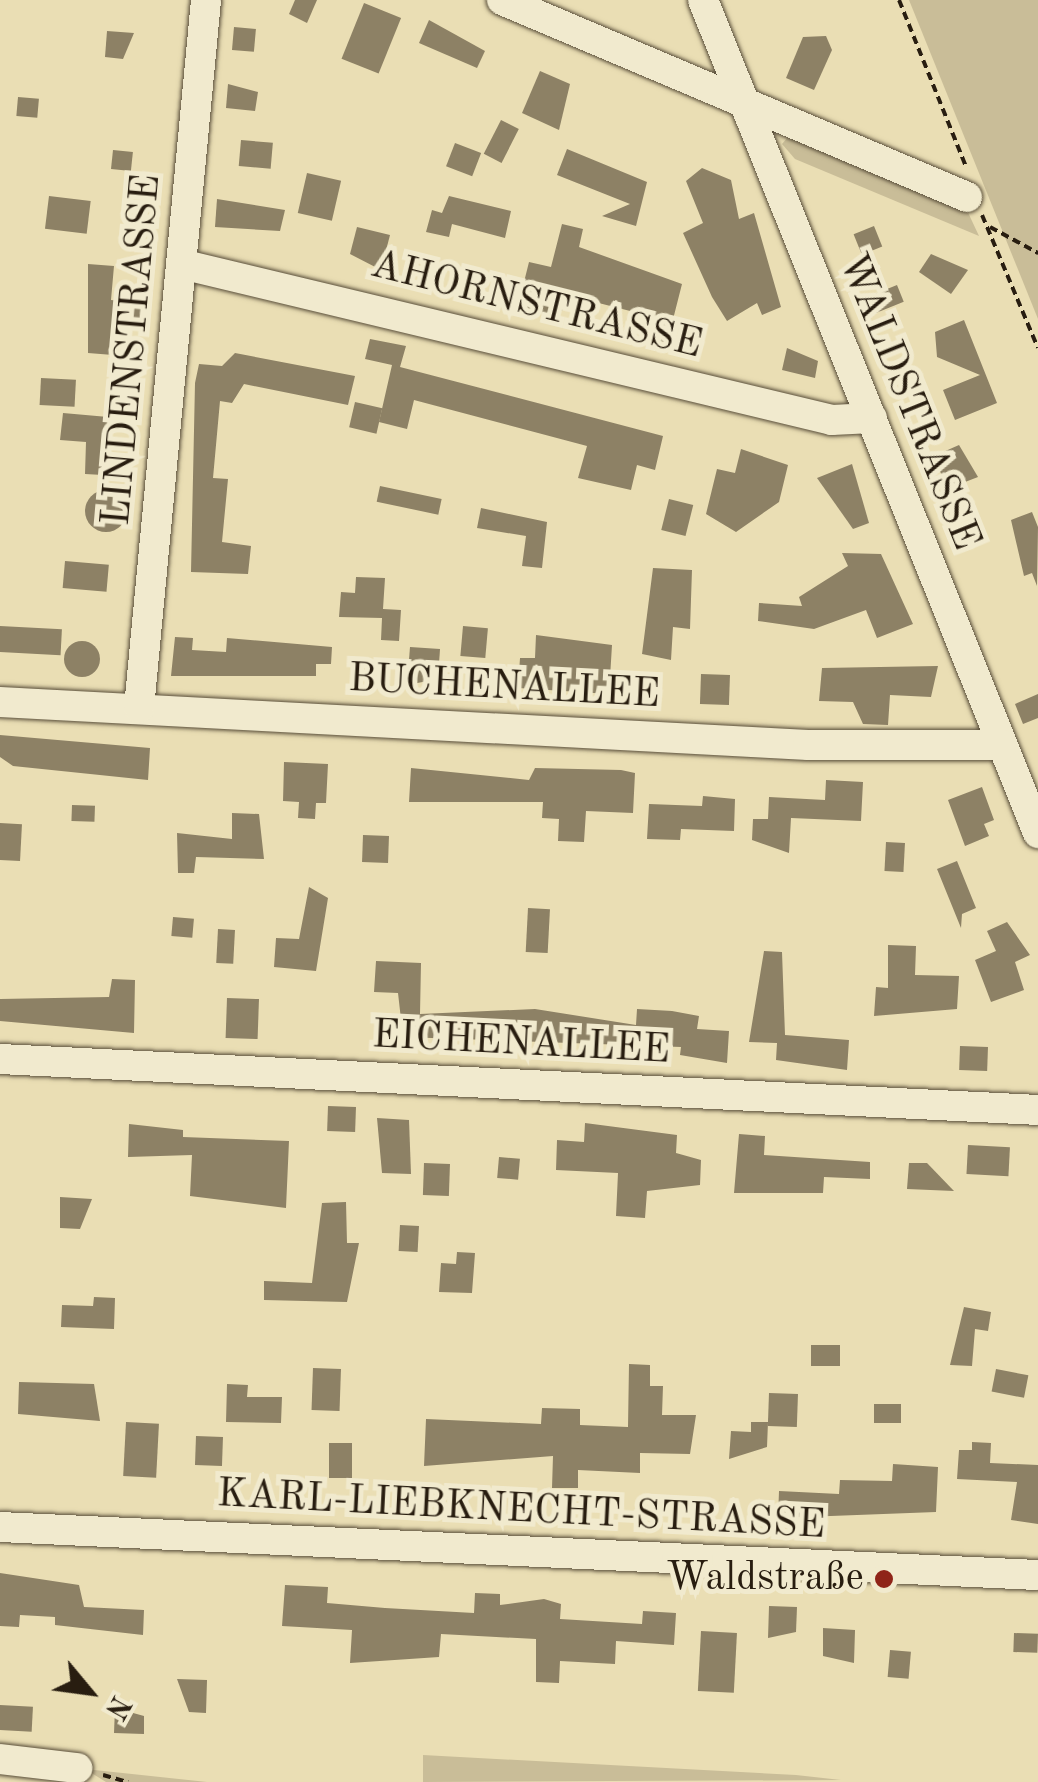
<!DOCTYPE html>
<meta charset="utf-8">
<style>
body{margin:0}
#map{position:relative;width:1038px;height:1782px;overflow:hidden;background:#eadeb4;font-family:"Old Standard TT",serif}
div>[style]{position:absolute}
.green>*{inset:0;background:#c9bd98}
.building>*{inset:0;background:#8d8165;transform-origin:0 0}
.round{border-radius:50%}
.path>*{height:4px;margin-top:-2px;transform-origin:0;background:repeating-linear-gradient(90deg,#281d10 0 8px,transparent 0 13px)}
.roads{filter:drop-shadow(0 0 2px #584d39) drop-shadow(0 0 2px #584d39)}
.minor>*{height:30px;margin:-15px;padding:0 15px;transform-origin:15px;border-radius:15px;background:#f1eace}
.dots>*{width:28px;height:28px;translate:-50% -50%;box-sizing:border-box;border:5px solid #f1eace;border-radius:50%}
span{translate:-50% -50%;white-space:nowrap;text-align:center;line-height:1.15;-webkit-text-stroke:10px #f1eace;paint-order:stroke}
.street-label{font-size:40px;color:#281d10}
.poi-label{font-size:40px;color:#281d10}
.right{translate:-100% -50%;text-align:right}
.north{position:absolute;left:40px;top:1642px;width:100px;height:100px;-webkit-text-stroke:8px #f1eace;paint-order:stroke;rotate:119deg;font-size:28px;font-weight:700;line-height:40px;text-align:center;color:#281d10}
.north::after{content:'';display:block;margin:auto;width:35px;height:45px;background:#281d10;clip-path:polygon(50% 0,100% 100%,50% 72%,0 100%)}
</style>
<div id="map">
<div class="green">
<div style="clip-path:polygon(909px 0,1038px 0,1038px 319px)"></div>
<div style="clip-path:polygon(788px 137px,964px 204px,979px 236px,795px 159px,782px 144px)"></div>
<div style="clip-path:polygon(423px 1755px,796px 1775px,841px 1780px,423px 1782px)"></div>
<div style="clip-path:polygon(85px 1769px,207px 1782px,106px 1782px)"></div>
</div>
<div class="building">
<div style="clip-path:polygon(295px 0,317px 0,307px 23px,289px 14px)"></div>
<div style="left:364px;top:3px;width:40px;height:60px;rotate:22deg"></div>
<div style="clip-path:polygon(429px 20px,485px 51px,477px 68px,419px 43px)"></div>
<div style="left:234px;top:27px;width:22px;height:23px;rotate:5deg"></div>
<div style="clip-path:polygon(107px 31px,134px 33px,123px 59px,105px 57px)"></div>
<div style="clip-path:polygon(826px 36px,832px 50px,814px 90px,786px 78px,803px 37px)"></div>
<div style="clip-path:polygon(540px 71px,570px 84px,559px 130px,522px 113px)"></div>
<div style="clip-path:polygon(228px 84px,258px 92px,255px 111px,226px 108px)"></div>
<div style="left:18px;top:97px;width:21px;height:19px;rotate:5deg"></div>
<div style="left:501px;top:120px;width:20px;height:38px;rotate:27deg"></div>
<div style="left:241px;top:140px;width:32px;height:26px;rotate:5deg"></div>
<div style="left:455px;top:143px;width:28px;height:25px;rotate:21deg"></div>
<div style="clip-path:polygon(567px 149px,647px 182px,636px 226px,602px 216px,630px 204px,557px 175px)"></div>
<div style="left:113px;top:150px;width:20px;height:19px;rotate:6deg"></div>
<div style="clip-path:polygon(702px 168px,731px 180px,739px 219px,754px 213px,781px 307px,762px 315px,757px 303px,727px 321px,712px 297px,683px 233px,703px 223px,686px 181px)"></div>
<div style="left:307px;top:173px;width:35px;height:41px;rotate:13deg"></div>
<div style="left:49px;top:196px;width:42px;height:33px;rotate:7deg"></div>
<div style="clip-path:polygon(449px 196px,511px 211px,505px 238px,452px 224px,449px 237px,426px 232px,432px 210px,442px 213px)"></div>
<div style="clip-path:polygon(217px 199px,285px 210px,280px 231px,215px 227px)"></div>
<div style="clip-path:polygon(562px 224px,583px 229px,579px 247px,682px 284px,667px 343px,641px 336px,646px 315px,567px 295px,563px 310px,549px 314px,518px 306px,529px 262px,551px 267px)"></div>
<div style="left:874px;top:226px;width:22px;height:22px;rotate:68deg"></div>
<div style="clip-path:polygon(357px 227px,390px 235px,381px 270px,350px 254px)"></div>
<div style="clip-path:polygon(931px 254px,968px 270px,951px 294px,919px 272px)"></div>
<div style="clip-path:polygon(88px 264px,114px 266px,111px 300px,143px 303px,141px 326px,116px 324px,113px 355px,88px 353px)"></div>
<div style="left:897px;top:285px;width:18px;height:32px;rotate:68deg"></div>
<div style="clip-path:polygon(964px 320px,997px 403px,955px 420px,943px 390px,980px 375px,937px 357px,935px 332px)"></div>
<div style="clip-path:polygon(370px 339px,406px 346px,400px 367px,663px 436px,655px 470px,637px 465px,631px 490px,578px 478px,587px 446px,414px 400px,407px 429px,379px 422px,392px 365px,365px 359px)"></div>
<div style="clip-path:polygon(787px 348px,818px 361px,815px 378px,782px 370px)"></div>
<div style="clip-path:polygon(235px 353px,355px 376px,348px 405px,244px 384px,232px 403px,220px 401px,213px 478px,228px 479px,222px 542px,251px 546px,248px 574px,191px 572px,195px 383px,199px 364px,222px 366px)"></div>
<div style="left:41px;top:378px;width:35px;height:27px;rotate:3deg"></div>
<div style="left:355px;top:402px;width:28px;height:26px;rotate:13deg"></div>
<div style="clip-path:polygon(63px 413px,108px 417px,103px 475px,85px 474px,86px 442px,60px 440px)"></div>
<div style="clip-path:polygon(959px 445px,978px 477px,947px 489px,934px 456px)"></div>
<div style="clip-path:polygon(741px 449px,788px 465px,779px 502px,736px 532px,706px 514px,717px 469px,735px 473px)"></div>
<div style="clip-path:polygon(852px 464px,869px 523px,853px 529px,817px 478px)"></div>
<div style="left:380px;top:486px;width:63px;height:16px;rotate:12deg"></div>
<div class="round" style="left:85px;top:490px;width:42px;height:42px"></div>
<div style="left:669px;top:499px;width:25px;height:32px;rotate:14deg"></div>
<div style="clip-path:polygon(481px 508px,547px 522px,542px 568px,522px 566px,526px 536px,477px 528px)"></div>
<div style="clip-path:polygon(1032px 512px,1038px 527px,1037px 586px,1032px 573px,1024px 576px,1011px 520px)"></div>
<div style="clip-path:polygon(842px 553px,881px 554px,913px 624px,877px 638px,866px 610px,814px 629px,758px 621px,759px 603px,802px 606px,799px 597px,848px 566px)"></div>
<div style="left:65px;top:561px;width:44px;height:27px;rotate:5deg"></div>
<div style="clip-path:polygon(653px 568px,692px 570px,690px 629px,673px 627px,671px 660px,642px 654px)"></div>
<div style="clip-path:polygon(356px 577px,385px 578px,383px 609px,401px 610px,399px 641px,381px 640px,382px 618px,339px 617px,341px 592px,355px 593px)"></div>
<div style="left:0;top:626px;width:62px;height:26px;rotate:3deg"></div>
<div style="left:463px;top:626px;width:25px;height:30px;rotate:5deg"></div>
<div style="clip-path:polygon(536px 635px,612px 645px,609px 694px,518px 688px,520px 658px,535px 658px)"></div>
<div style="clip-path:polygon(175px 637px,193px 638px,192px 650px,226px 652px,227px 638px,332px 647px,331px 664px,316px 664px,316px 676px,171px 676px)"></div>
<div class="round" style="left:64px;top:641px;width:36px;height:36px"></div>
<div style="clip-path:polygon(410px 647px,440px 649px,438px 679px,407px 685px)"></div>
<div style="clip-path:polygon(938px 666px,931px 697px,890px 695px,888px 725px,863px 724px,853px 702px,819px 701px,822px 668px)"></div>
<div style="left:701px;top:674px;width:29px;height:30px;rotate:2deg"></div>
<div style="clip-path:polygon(1038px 694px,1038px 718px,1023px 724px,1015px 704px)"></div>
<div style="clip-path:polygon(0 735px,150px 748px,148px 780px,13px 766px,0 757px)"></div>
<div style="clip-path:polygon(284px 762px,328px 764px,326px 803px,316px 803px,315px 819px,298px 818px,299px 802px,283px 801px)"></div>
<div style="clip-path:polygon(411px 768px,529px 780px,535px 768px,621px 770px,635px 773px,633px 813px,586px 811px,584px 842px,558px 841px,559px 819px,542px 818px,543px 802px,409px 802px)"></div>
<div style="clip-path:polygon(826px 780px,863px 782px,861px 821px,791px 818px,789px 853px,752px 840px,753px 819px,768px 819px,769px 797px,825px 800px)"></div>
<div style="clip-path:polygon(982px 787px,994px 820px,984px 824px,989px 836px,965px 846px,948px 800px)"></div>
<div style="clip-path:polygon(703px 796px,735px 799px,734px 831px,681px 829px,680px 840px,647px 839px,649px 804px,702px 806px)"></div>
<div style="left:72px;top:805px;width:23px;height:16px;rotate:2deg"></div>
<div style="clip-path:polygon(232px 813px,259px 814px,264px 859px,196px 857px,194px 873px,178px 873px,177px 833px,232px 839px)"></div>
<div style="left:0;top:823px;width:22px;height:37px;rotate:3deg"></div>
<div style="left:363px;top:835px;width:26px;height:27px;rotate:2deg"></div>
<div style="left:886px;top:842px;width:19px;height:29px;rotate:3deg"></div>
<div style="clip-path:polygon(957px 861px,976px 908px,962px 914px,961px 928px,937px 869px)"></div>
<div style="clip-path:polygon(309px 887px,328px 898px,316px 971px,274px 967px,276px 938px,299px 939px)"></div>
<div style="left:528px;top:908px;width:22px;height:44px;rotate:3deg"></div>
<div style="left:173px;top:917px;width:21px;height:19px;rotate:5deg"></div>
<div style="clip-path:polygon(1007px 922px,1030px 955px,1015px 962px,1024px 990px,991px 1002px,975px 960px,996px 951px,987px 931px)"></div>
<div style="left:218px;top:929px;width:17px;height:34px;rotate:3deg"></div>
<div style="clip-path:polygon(888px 945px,916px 946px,915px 975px,959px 976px,957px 1009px,874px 1016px,876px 987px,888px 988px)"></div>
<div style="clip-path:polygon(764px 951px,782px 952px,785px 1035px,849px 1040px,847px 1070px,776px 1060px,777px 1043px,749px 1042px)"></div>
<div style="clip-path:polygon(376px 961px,421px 963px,420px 1014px,535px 1009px,636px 1025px,637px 1009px,672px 1011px,699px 1016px,697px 1029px,729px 1031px,727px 1063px,680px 1055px,681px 1047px,403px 1037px,398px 993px,374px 992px)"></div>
<div style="clip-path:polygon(112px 979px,135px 980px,134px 1033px,0 1021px,0 999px,109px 997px)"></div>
<div style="left:227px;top:998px;width:32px;height:40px;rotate:2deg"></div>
<div style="left:960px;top:1046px;width:28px;height:24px;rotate:2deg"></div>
<div style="left:328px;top:1106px;width:28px;height:25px;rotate:2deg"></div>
<div style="clip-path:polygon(377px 1118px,409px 1120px,411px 1174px,382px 1173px)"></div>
<div style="clip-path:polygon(585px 1123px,677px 1135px,676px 1153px,701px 1160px,700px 1185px,647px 1191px,645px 1218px,616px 1216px,618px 1173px,556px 1170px,557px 1140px,584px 1142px)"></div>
<div style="clip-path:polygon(129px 1124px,183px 1130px,183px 1137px,289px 1141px,286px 1208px,190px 1196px,192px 1155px,128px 1157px)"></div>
<div style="clip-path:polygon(739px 1134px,765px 1136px,764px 1155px,870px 1162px,870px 1179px,824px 1177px,823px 1193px,734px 1193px)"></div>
<div style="left:968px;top:1145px;width:42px;height:29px;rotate:3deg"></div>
<div style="left:499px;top:1157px;width:21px;height:21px;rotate:5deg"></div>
<div style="left:424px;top:1163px;width:26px;height:32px;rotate:2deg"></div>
<div style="clip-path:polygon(909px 1163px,927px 1163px,954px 1191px,907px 1189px)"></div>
<div style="clip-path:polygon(60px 1197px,92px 1199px,80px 1229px,60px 1228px)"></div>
<div style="clip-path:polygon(346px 1202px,347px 1243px,359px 1243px,347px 1302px,264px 1300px,264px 1281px,312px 1283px,322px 1203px)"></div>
<div style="left:400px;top:1225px;width:19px;height:26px;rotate:3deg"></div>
<div style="clip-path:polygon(457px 1252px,475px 1253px,472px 1293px,439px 1292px,441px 1263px,456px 1264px)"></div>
<div style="clip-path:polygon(94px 1297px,115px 1298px,114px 1329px,61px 1327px,62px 1305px,93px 1306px)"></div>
<div style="clip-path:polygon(964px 1307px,991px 1312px,988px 1331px,975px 1329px,972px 1366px,950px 1365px)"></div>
<div style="left:811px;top:1345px;width:29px;height:21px"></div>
<div style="clip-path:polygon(629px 1364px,650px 1365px,650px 1386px,663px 1386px,662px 1415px,696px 1415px,690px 1454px,640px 1453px,640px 1473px,578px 1470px,578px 1488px,552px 1488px,553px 1456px,424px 1466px,426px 1419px,541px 1424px,542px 1408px,580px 1409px,580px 1425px,628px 1427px)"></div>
<div style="left:313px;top:1368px;width:28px;height:42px;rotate:2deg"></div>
<div style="left:996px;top:1369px;width:33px;height:23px;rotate:11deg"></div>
<div style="clip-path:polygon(19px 1382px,94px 1384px,100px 1421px,18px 1414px)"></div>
<div style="clip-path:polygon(227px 1384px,248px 1385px,247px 1397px,282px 1397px,281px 1423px,226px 1422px)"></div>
<div style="left:769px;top:1393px;width:29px;height:33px;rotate:2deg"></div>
<div style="left:874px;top:1404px;width:27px;height:19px"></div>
<div style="left:126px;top:1422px;width:33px;height:54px;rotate:3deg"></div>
<div style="clip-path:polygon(751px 1422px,768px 1422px,767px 1447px,729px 1459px,731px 1431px,751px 1432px)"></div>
<div style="left:196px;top:1436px;width:27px;height:29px;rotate:2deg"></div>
<div style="clip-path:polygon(972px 1442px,991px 1443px,990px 1463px,1038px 1465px,1038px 1524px,1011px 1520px,1017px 1482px,957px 1479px,959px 1450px,972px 1450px)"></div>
<div style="left:329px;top:1443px;width:23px;height:35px"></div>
<div style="clip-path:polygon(893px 1464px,938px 1467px,936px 1512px,778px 1518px,779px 1491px,839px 1494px,840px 1480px,892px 1481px)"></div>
<div style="clip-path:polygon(0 1573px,79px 1585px,84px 1607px,144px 1610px,143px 1635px,55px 1625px,55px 1617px,20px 1615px,19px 1627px,0 1626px)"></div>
<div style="clip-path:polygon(285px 1585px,328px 1587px,327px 1603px,385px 1608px,474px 1613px,475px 1593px,500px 1594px,500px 1605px,544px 1599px,561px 1604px,560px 1619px,642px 1624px,643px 1611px,676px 1613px,674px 1645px,616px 1641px,615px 1664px,560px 1661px,559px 1683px,536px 1682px,536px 1639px,441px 1634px,439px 1657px,350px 1663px,352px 1630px,282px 1626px)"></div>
<div style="clip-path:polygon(769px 1606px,797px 1607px,796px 1632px,768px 1638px)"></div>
<div style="clip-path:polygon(823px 1628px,855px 1630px,854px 1663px,823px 1656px)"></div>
<div style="left:701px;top:1631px;width:36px;height:60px;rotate:3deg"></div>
<div style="left:1014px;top:1633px;width:24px;height:19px;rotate:2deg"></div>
<div style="left:890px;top:1650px;width:21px;height:27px;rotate:5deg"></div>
<div style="clip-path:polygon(177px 1679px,207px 1680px,206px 1713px,189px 1712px)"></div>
<div style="left:0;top:1705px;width:33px;height:25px;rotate:3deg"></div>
<div style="clip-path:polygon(115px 1708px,144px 1716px,144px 1734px,114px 1733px)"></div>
</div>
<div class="path">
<div style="left:899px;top:0;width:180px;rotate:68.1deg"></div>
<div style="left:982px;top:215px;width:144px;rotate:67.2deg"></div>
<div style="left:990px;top:227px;width:55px;rotate:28.4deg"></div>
<div style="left:103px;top:1775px;width:26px;rotate:16deg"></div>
</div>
<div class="roads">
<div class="minor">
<div style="left:502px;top:0;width:505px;rotate:22.96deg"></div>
<div style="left:703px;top:0;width:898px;rotate:68.09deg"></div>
<div style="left:181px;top:264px;width:669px;rotate:13.48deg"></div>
<div style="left:832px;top:420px;width:40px;rotate:-2.9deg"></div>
<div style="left:0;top:702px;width:809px;rotate:3.05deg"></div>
<div style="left:808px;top:745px;width:194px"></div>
<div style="left:139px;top:708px;width:711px;rotate:-84.59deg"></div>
<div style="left:0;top:1059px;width:1039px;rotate:2.81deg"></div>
<div style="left:0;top:1527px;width:1039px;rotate:2.65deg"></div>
<div style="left:0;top:1759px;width:78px;rotate:6.7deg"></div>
</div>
</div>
<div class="dots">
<div style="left:884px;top:1579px;background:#8f2418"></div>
</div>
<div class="street-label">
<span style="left:536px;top:306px;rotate:14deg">AHORNSTRASSE</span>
<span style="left:133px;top:350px;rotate:-85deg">LINDENSTRASSE</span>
<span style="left:908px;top:402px;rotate:68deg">WALDSTRASSE</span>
<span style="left:504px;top:688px;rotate:3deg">BUCHENALLEE</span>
<span style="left:521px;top:1044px;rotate:3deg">EICHENALLEE</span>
<span style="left:521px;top:1511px;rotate:3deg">KARL-LIEBKNECHT-STRASSE</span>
</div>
<div class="poi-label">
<span class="right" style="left:864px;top:1579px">Waldstraße</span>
</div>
<div class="north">N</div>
</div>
